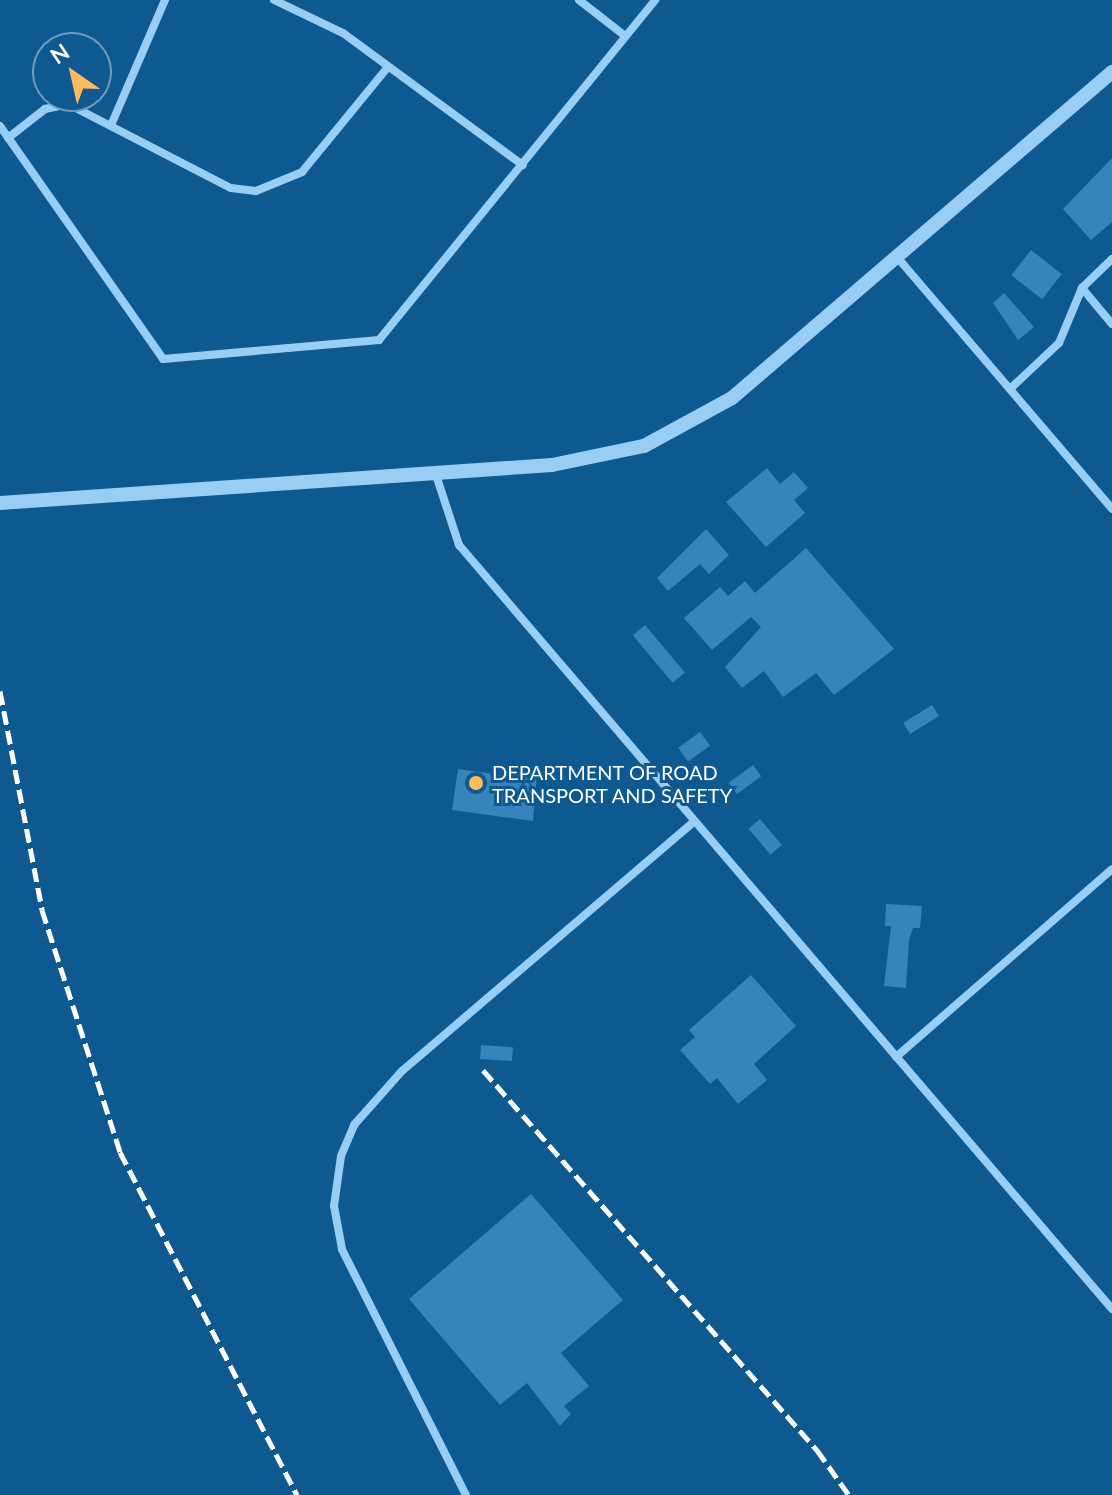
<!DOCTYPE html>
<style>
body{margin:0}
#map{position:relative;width:1112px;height:1495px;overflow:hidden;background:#0f5991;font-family:Lato,sans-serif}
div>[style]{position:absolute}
.building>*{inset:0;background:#3783ba;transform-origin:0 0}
.minor>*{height:8px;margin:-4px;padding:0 4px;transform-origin:4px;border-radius:4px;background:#99cef4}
.tertiary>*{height:14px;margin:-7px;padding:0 7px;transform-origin:7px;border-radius:7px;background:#99cef4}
.rail>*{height:5px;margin-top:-2.5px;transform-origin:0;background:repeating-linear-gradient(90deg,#fff 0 14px,transparent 0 20px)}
.dots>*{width:22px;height:22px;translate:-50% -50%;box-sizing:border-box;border:4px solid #0f5991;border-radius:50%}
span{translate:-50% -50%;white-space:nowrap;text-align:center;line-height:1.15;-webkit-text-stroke:6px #0f5991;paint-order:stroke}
.poi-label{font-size:20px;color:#fff}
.left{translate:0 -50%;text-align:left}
.north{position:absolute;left:32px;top:32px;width:80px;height:80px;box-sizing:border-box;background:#0f5991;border:2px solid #6f9bbd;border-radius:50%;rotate:326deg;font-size:22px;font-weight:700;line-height:32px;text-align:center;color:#fff}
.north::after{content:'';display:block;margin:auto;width:28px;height:36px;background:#ffbb5c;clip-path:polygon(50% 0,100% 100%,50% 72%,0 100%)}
</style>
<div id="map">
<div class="building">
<div style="clip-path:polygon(1112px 158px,1112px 222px,1091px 240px,1063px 209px)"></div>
<div style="left:1031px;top:250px;width:39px;height:32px;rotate:38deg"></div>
<div style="clip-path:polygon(1004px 293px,1034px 327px,1018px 340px,993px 303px)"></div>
<div style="clip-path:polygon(767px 468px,780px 484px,794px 472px,808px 488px,794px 500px,805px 513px,766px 547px,726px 502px)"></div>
<div style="clip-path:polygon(706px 529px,729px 555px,709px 574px,700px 564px,668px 591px,657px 578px)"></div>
<div style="clip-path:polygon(806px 548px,894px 649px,834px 695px,816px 673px,783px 697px,764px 671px,742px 688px,725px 667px,761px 627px,751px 617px,712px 650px,684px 618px,720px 587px,728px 596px,745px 581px,755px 593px)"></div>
<div style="left:645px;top:625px;width:62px;height:16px;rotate:50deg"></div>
<div style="left:932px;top:705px;width:13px;height:34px;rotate:58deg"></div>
<div style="left:700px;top:732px;width:17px;height:27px;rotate:54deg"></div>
<div style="left:753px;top:765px;width:14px;height:30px;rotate:54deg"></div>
<div style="clip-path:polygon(458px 769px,522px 778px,523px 773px,537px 774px,533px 821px,452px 810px)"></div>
<div style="left:760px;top:819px;width:34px;height:15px;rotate:50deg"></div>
<div style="clip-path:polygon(886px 904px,922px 906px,920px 928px,913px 928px,909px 940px,906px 988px,884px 986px,891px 926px,885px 926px)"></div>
<div style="clip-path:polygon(751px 975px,796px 1026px,754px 1064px,767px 1080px,738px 1104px,717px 1078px,710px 1084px,680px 1050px,695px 1037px,689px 1030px)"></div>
<div style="left:481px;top:1045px;width:32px;height:14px;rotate:4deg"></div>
<div style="clip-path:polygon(531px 1194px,623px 1300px,561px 1353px,589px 1386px,564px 1406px,571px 1414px,560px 1426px,527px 1383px,500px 1405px,409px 1299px)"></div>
</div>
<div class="minor">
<div style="left:274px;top:0;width:76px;rotate:25.6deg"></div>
<div style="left:343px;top:33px;width:223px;rotate:36.3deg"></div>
<div style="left:579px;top:0;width:58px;rotate:38deg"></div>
<div style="left:112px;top:123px;width:134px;rotate:-66.7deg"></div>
<div style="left:0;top:126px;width:284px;rotate:55deg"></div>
<div style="left:163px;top:359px;width:217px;rotate:-5deg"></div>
<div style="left:379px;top:340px;width:438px;rotate:-50.9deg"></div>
<div style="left:8px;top:138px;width:47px;rotate:-38.1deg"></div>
<div style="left:45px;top:109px;width:24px;rotate:-12deg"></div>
<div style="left:68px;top:104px;width:183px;rotate:27.3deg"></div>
<div style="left:231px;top:188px;width:25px;rotate:7deg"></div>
<div style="left:256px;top:191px;width:50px;rotate:-22.4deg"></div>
<div style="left:302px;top:172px;width:134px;rotate:-50.7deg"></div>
<div style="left:897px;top:257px;width:331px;rotate:49.5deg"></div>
<div style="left:1112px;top:259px;width:42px;rotate:136deg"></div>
<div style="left:1082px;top:288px;width:47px;rotate:50.2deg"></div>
<div style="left:1010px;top:389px;width:67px;rotate:-43.2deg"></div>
<div style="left:1059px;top:343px;width:60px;rotate:-67.3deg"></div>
<div style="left:436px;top:475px;width:74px;rotate:71.8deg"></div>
<div style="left:459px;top:545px;width:1005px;rotate:49.48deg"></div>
<div style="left:896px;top:1057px;width:286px;rotate:-41deg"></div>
<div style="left:466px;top:1495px;width:275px;rotate:-116.8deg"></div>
<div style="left:342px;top:1249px;width:44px;rotate:-100.5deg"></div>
<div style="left:334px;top:1206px;width:50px;rotate:-82deg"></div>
<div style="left:341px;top:1156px;width:34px;rotate:-67deg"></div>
<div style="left:354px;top:1125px;width:72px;rotate:-48.4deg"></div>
<div style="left:402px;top:1071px;width:384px;rotate:-40.5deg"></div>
</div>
<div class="tertiary">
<div style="left:0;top:503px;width:553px;rotate:-3.94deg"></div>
<div style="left:552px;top:465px;width:94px;rotate:-11.7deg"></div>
<div style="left:644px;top:446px;width:100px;rotate:-28.6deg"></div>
<div style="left:732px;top:398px;width:501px;rotate:-40.63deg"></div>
</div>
<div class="rail">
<div style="left:0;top:691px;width:223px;rotate:79.1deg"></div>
<div style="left:42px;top:910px;width:254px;rotate:72.1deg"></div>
<div style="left:120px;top:1152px;width:386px;rotate:62.7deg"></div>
<div style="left:483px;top:1070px;width:506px;rotate:48.69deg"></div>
<div style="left:817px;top:1450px;width:55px;rotate:54.6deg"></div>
</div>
<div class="dots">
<div style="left:476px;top:783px;background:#ffbb5c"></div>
</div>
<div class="poi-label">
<span class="left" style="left:492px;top:784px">DEPARTMENT OF ROAD<br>TRANSPORT AND SAFETY</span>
</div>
<div class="north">N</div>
</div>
